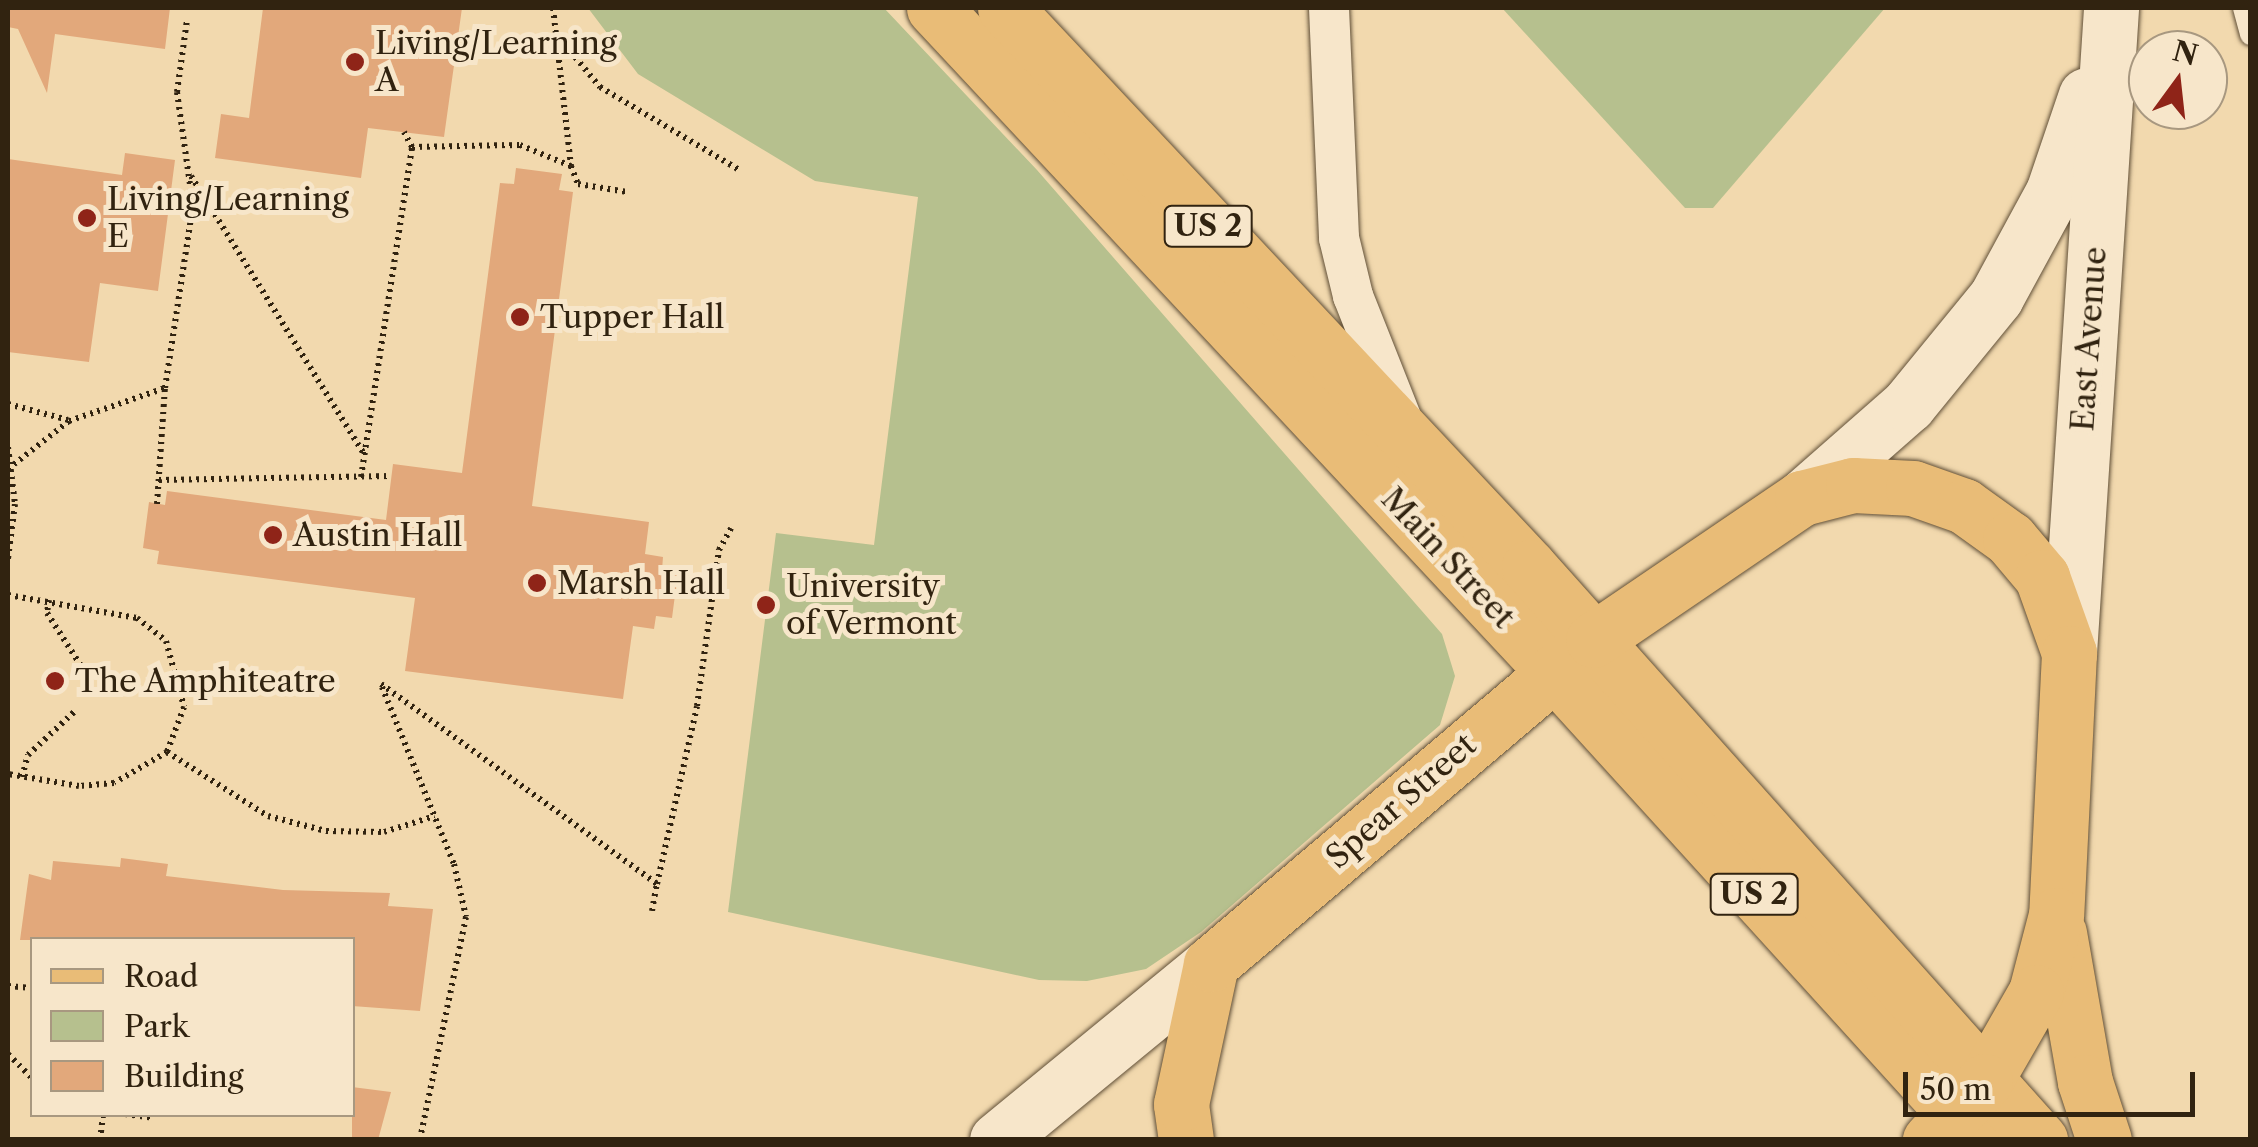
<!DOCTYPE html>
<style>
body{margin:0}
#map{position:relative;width:2258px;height:1147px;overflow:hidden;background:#f2d9ae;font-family:"Libre Caslon Text",serif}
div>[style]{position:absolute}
.green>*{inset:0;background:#b6c08e}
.building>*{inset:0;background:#e2a87b}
.path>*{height:6px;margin-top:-3px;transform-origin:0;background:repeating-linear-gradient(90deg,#312310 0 2.5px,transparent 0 7.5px)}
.roads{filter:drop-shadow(0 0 2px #615038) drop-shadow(0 0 2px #615038)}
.lane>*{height:20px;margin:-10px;padding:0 10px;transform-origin:10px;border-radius:10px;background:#f7e6ca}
.street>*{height:40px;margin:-20px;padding:0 20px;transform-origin:20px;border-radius:20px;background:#f7e6ca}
.secondary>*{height:55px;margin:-27.5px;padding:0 27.5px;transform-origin:27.5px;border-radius:27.5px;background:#f7e6ca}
.primary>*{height:55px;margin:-27.5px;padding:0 27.5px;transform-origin:27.5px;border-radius:27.5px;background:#e9bc77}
.dots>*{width:28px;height:28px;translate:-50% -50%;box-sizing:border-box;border:5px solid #f7e6ca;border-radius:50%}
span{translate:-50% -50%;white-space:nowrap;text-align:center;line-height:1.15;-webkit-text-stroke:10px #f7e6ca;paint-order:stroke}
.shield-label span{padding:2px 8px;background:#f7e6ca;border:2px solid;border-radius:8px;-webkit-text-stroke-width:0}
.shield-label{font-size:30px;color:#312310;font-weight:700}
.poi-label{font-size:32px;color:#312310}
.left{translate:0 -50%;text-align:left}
.street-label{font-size:32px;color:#312310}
.frame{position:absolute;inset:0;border:10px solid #312310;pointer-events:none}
.legend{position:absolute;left:30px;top:937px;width:325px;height:180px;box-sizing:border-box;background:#f7e6ca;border:2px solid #a89880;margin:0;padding:12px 18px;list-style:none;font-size:30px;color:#312310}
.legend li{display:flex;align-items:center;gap:20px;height:50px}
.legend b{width:50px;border:2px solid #a89880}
.north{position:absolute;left:2128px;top:30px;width:100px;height:100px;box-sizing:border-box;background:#f7e6ca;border:2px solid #a89880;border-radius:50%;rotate:15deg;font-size:28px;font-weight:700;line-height:40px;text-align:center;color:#312310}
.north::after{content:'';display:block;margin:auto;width:35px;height:45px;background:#8f2418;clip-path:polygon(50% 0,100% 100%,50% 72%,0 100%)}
.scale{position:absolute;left:1903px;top:1072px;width:292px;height:45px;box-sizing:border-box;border:5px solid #312310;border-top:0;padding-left:12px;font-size:30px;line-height:35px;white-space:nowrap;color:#312310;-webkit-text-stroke:8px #f7e6ca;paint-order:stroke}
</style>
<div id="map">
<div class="green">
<div style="clip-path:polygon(588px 8px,884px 8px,1037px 170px,1442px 634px,1455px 676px,1440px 725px,1201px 932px,1146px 969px,1087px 981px,1039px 980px,728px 912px,776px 533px,874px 545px,918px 197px,815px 181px,638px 74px)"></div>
<div style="clip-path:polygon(1502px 8px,1885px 8px,1713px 208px,1685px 208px)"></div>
</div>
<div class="building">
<div style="clip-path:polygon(8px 8px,170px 8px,165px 49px,55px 34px,47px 93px,18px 29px,8px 27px)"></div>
<div style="clip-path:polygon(263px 8px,462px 8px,444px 137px,368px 128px,361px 178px,215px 158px,221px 114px,249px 118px)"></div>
<div style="clip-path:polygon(125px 153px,175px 160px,158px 291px,100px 283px,89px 362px,8px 352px,8px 159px,122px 175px)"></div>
<div style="clip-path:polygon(516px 168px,562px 174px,559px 190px,573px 192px,532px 506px,649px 522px,645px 554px,663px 557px,662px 570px,678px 572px,672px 618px,656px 616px,654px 629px,633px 626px,623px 699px,405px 671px,415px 598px,157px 564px,159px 551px,143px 548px,149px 502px,165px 505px,167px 491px,386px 520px,393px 464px,462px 473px,500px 183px,514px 184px)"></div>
<div style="clip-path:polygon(121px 858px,168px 864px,166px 876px,283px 890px,390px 893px,388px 906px,433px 909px,420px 1011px,352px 1006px,352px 940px,20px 940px,29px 874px,51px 880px,53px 861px,120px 867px)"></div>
<div style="clip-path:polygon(352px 1087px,391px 1092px,378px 1140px,352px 1140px)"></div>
</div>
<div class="path">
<div style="left:553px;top:8px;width:159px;rotate:83.5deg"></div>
<div style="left:556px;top:34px;width:69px;rotate:50.3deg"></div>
<div style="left:600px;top:87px;width:162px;rotate:30.8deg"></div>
<div style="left:412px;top:147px;width:108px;rotate:-1.1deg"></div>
<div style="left:520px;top:145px;width:55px;rotate:22.4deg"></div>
<div style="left:571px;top:166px;width:19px;rotate:69deg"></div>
<div style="left:578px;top:184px;width:50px;rotate:9.3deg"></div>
<div style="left:191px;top:176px;width:327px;rotate:58.1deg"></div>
<div style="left:8px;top:404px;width:62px;rotate:14.9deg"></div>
<div style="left:8px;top:447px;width:57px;rotate:83deg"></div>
<div style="left:15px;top:504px;width:55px;rotate:97.3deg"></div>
<div style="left:8px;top:469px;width:78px;rotate:-38.2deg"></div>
<div style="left:69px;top:421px;width:102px;rotate:-19deg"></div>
<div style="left:165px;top:388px;width:184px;rotate:-81.3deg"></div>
<div style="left:193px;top:206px;width:115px;rotate:-98deg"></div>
<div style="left:177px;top:92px;width:73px;rotate:-82.1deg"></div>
<div style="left:361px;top:477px;width:334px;rotate:-81.2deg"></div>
<div style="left:412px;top:147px;width:17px;rotate:-118deg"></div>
<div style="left:159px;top:480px;width:232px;rotate:-1deg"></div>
<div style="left:157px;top:504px;width:116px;rotate:-86.1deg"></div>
<div style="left:8px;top:595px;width:131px;rotate:10.1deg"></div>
<div style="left:137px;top:618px;width:37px;rotate:38deg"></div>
<div style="left:166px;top:641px;width:68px;rotate:74.7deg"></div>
<div style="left:184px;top:707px;width:48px;rotate:110.7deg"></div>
<div style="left:167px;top:752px;width:61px;rotate:149.7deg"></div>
<div style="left:114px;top:783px;width:35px;rotate:175deg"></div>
<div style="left:79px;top:786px;width:72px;rotate:-170.4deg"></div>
<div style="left:49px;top:600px;width:13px;rotate:99deg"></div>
<div style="left:47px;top:613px;width:70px;rotate:57.2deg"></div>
<div style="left:381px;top:684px;width:341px;rotate:35.9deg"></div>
<div style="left:657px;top:884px;width:182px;rotate:-77.3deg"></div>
<div style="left:697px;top:706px;width:158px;rotate:-82deg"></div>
<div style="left:719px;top:550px;width:25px;rotate:-61deg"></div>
<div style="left:382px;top:687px;width:191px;rotate:67.9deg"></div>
<div style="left:454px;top:864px;width:54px;rotate:77.2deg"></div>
<div style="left:466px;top:917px;width:228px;rotate:101.7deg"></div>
<div style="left:167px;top:752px;width:120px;rotate:32.4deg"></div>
<div style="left:268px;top:816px;width:60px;rotate:14.5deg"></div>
<div style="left:326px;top:831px;width:58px;rotate:1deg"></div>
<div style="left:384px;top:832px;width:53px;rotate:-17.4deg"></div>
<div style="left:22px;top:777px;width:23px;rotate:-75deg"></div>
<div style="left:28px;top:755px;width:63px;rotate:-43.1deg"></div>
<div style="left:652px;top:911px;width:27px;rotate:-80deg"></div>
<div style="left:8px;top:986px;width:24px;rotate:5deg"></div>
<div style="left:8px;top:1054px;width:34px;rotate:45deg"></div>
<div style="left:125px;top:1114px;width:28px;rotate:8deg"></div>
<div style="left:100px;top:1140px;width:26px;rotate:-83deg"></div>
</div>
<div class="roads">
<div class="lane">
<div style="left:2243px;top:8px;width:28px;rotate:75deg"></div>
</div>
<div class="street">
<div style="left:1329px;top:8px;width:230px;rotate:87.5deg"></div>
<div style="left:1339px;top:238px;width:60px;rotate:76.4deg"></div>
<div style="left:1353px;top:296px;width:130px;rotate:68.4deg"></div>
</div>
<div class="secondary">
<div style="left:1802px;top:498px;width:141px;rotate:-41.3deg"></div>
<div style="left:1908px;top:405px;width:139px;rotate:-50.8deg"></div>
<div style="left:1996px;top:297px;width:119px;rotate:-61.5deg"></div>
<div style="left:2053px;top:192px;width:102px;rotate:-71.2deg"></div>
<div style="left:2069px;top:653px;width:646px;rotate:-86.27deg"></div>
<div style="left:997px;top:1140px;width:277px;rotate:-39.4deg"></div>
</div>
<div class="primary">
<div style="left:934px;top:8px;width:908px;rotate:46.96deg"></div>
<div style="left:1554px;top:672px;width:632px;rotate:47.76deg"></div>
<div style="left:1005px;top:8px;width:766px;rotate:46.85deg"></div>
<div style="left:1529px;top:567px;width:768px;rotate:48.27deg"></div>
<div style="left:2059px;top:933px;width:151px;rotate:80.1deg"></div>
<div style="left:2085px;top:1082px;width:61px;rotate:71.9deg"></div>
<div style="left:1186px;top:1140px;width:36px;rotate:-98deg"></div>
<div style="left:1181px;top:1104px;width:143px;rotate:-77.9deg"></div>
<div style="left:1211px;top:964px;width:501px;rotate:-40.3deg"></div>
<div style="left:1593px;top:640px;width:253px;rotate:-34.2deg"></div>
<div style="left:1802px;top:498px;width:53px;rotate:-14.3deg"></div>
<div style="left:1853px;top:485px;width:60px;rotate:2.9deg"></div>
<div style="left:1913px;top:488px;width:54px;rotate:19.4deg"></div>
<div style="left:1964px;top:506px;width:57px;rotate:35.7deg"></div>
<div style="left:2010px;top:539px;width:50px;rotate:49.9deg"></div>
<div style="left:2042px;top:577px;width:81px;rotate:70.4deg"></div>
<div style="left:2069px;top:653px;width:262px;rotate:92.8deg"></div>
<div style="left:2056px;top:915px;width:80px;rotate:104.6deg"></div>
<div style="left:2036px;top:992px;width:103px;rotate:119.8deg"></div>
<div style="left:1985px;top:1081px;width:81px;rotate:133deg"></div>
</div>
</div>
<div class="dots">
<div style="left:355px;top:62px;background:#8f2418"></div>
<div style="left:87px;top:218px;background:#8f2418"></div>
<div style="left:520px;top:317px;background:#8f2418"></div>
<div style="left:273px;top:535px;background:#8f2418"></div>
<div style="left:537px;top:583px;background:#8f2418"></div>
<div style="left:766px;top:605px;background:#8f2418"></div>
<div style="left:55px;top:681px;background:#8f2418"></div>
</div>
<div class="shield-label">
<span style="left:1208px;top:226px">US 2</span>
<span style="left:1754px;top:894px">US 2</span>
</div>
<div class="poi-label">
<span class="left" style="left:375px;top:62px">Living/Learning<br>A</span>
<span class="left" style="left:107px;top:218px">Living/Learning<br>E</span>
<span class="left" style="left:540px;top:317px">Tupper Hall</span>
<span class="left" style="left:293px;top:535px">Austin Hall</span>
<span class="left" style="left:557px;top:583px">Marsh Hall</span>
<span class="left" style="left:786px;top:605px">University<br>of Vermont</span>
<span class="left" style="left:75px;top:681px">The Amphiteatre</span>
</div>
<div class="street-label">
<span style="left:2089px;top:339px;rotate:-86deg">East Avenue</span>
<span style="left:1448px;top:558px;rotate:47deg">Main Street</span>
<span style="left:1401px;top:801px;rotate:-41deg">Spear Street</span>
</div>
<div class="frame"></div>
<ul class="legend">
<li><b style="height:12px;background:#e9bc77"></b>Road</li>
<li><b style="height:28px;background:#b6c08e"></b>Park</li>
<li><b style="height:28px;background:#e2a87b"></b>Building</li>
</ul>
<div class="north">N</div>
<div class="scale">50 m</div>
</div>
